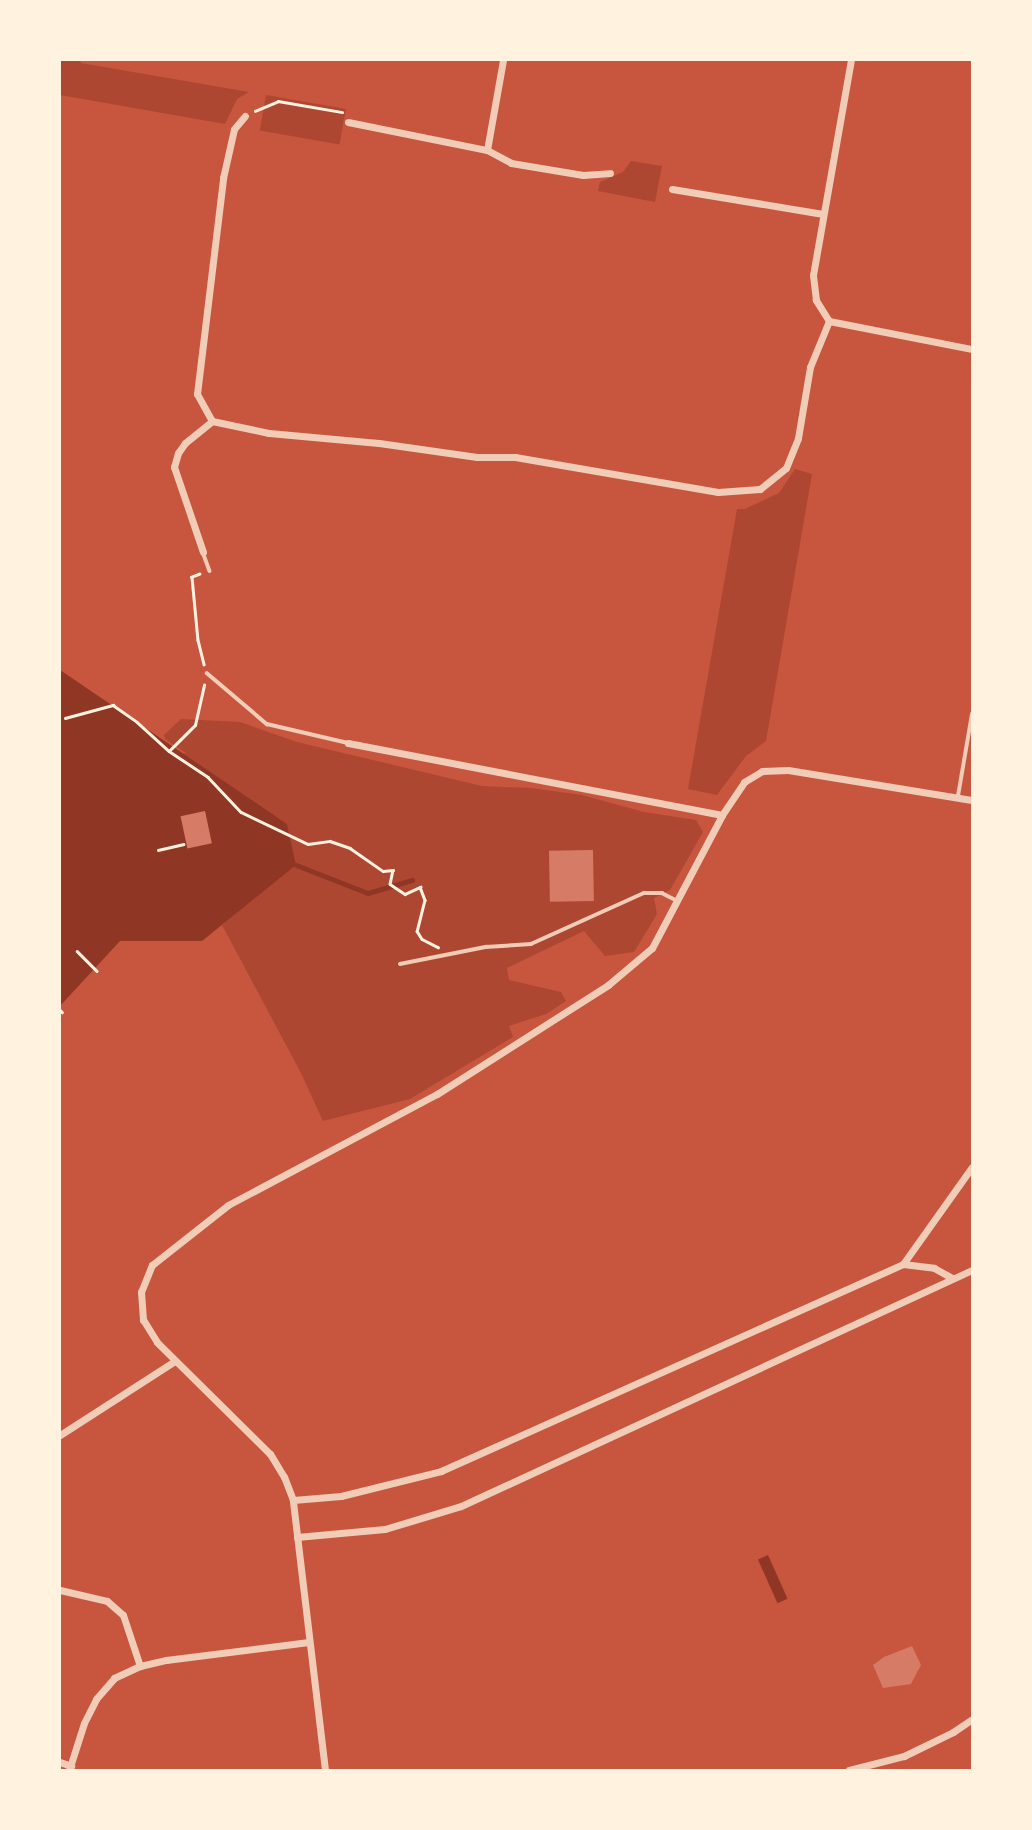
<!DOCTYPE html>
<style>
body{margin:0}
#map{position:relative;width:1032px;height:1830px;overflow:hidden;background:#c8553d;font-family:Cabin,sans-serif}
div>[style]{position:absolute}
.green>*{inset:0;background:#ae4732;transform-origin:0 0}
.water>*{inset:0;background:#8f3625;transform-origin:0 0}
.stream>*{height:5px;margin:-2.5px;padding:0 2.5px;transform-origin:2.5px;border-radius:2.5px;background:#8f3625}
.building>*{inset:0;background:#d67c66;transform-origin:0 0}
.path>*{height:2.5px;margin:-1.25px;padding:0 1.25px;transform-origin:1.25px;border-radius:1.25px;background:#fff3e0}
.service>*{height:3.5px;margin:-1.75px;padding:0 1.75px;transform-origin:1.75px;border-radius:1.75px;background:#f1ccb7}
.minor>*{height:7px;margin:-3.5px;padding:0 3.5px;transform-origin:3.5px;border-radius:3.5px;background:#f1ccb7}
span{translate:-50% -50%;white-space:nowrap;text-align:center;line-height:1.15;-webkit-text-stroke:6px #fff3e0;paint-order:stroke}
.frame{position:absolute;inset:0;border:61px solid #fff3e0;pointer-events:none}
</style>
<div id="map">
<div class="green">
<div style="clip-path:polygon(60px 60px,80px 60px,81px 63px,249px 92px,237px 99px,225px 124px,60px 95px)"></div>
<div style="left:266px;top:95px;width:81px;height:36px;rotate:10deg"></div>
<div style="clip-path:polygon(631px 161px,662px 166px,655px 202px,598px 191px,600px 182px,623px 172px)"></div>
<div style="clip-path:polygon(795px 469px,812px 474px,766px 741px,746px 756px,717px 795px,688px 789px,737px 509px,745px 509px,779px 493px)"></div>
<div style="clip-path:polygon(181px 719px,240px 722px,297px 742px,482px 786px,531px 788px,582px 795px,644px 812px,696px 820px,703px 832px,670px 890px,654px 898px,657px 914px,634px 952px,605px 956px,584px 931px,507px 968px,509px 980px,561px 992px,566px 1001px,546px 1014px,509px 1026px,513px 1037px,410px 1099px,323px 1121px,301px 1073px,222px 925px,295px 862px,287px 824px,181px 754px,186px 753px,165px 739px,164px 735px)"></div>
</div>
<div class="water">
<div style="clip-path:polygon(60px 670px,287px 824px,296px 865px,202px 941px,120px 941px,60px 1006px)"></div>
<div style="left:768px;top:1555px;width:48px;height:11px;rotate:66deg"></div>
</div>
<div class="stream">
<div style="left:296px;top:865px;width:77px;rotate:21.3deg"></div>
<div style="left:368px;top:893px;width:46px;rotate:-16.5deg"></div>
</div>
<div class="building">
<div style="left:205px;top:811px;width:33px;height:25px;rotate:78deg"></div>
<div style="left:593px;top:850px;width:51px;height:44px;rotate:89deg"></div>
<div style="clip-path:polygon(912px 1646px,921px 1665px,911px 1684px,883px 1688px,873px 1665px,884px 1657px)"></div>
</div>
<div class="path">
<div style="left:255px;top:111px;width:25px;rotate:-23deg"></div>
<div style="left:278px;top:101px;width:65px;rotate:9.8deg"></div>
<div style="left:200px;top:574px;width:9px;rotate:159deg"></div>
<div style="left:192px;top:577px;width:63px;rotate:84.6deg"></div>
<div style="left:198px;top:640px;width:25px;rotate:76deg"></div>
<div style="left:65px;top:718px;width:50px;rotate:-15.2deg"></div>
<div style="left:113px;top:705px;width:29px;rotate:35deg"></div>
<div style="left:137px;top:722px;width:43px;rotate:42.2deg"></div>
<div style="left:169px;top:751px;width:47px;rotate:33.7deg"></div>
<div style="left:208px;top:777px;width:48px;rotate:46.7deg"></div>
<div style="left:241px;top:812px;width:74px;rotate:25.5deg"></div>
<div style="left:308px;top:844px;width:22px;rotate:-8deg"></div>
<div style="left:330px;top:841px;width:21px;rotate:19deg"></div>
<div style="left:350px;top:848px;width:40px;rotate:34.9deg"></div>
<div style="left:383px;top:871px;width:10px;rotate:-6deg"></div>
<div style="left:393px;top:870px;width:14px;rotate:102deg"></div>
<div style="left:390px;top:884px;width:18px;rotate:34deg"></div>
<div style="left:405px;top:894px;width:17px;rotate:-25deg"></div>
<div style="left:420px;top:887px;width:14px;rotate:69deg"></div>
<div style="left:425px;top:900px;width:32px;rotate:104deg"></div>
<div style="left:417px;top:931px;width:9px;rotate:58deg"></div>
<div style="left:422px;top:939px;width:18px;rotate:27deg"></div>
<div style="left:170px;top:750px;width:35px;rotate:-45deg"></div>
<div style="left:195px;top:725px;width:41px;rotate:-77.3deg"></div>
<div style="left:158px;top:850px;width:26px;rotate:-13deg"></div>
<div style="left:77px;top:951px;width:28px;rotate:45deg"></div>
<div style="left:60px;top:1010px;width:3px;rotate:45deg"></div>
</div>
<div class="service">
<div style="left:203px;top:552px;width:20px;rotate:70deg"></div>
<div style="left:207px;top:673px;width:79px;rotate:40.4deg"></div>
<div style="left:267px;top:724px;width:83px;rotate:13.2deg"></div>
<div style="left:958px;top:796px;width:83px;rotate:-80.3deg"></div>
<div style="left:400px;top:964px;width:88px;rotate:-11.2deg"></div>
<div style="left:486px;top:947px;width:45px;rotate:-3.8deg"></div>
<div style="left:531px;top:944px;width:124px;rotate:-24.3deg"></div>
<div style="left:644px;top:893px;width:18px"></div>
<div style="left:662px;top:893px;width:16px;rotate:27deg"></div>
</div>
<div class="minor">
<div style="left:348px;top:122px;width:142px;rotate:11.4deg"></div>
<div style="left:487px;top:150px;width:27px;rotate:28deg"></div>
<div style="left:511px;top:163px;width:73px;rotate:9.5deg"></div>
<div style="left:583px;top:175px;width:27px;rotate:-4deg"></div>
<div style="left:487px;top:150px;width:91px;rotate:-79.9deg"></div>
<div style="left:672px;top:189px;width:153px;rotate:9.4deg"></div>
<div style="left:829px;top:321px;width:146px;rotate:11.1deg"></div>
<div style="left:212px;top:421px;width:58px;rotate:11.9deg"></div>
<div style="left:269px;top:433px;width:110px;rotate:5.2deg"></div>
<div style="left:379px;top:443px;width:99px;rotate:8.1deg"></div>
<div style="left:477px;top:457px;width:38px"></div>
<div style="left:515px;top:457px;width:206px;rotate:9.8deg"></div>
<div style="left:718px;top:492px;width:42px;rotate:-4.1deg"></div>
<div style="left:760px;top:489px;width:33px;rotate:-39deg"></div>
<div style="left:786px;top:468px;width:32px;rotate:-68deg"></div>
<div style="left:798px;top:438px;width:72px;rotate:-80.4deg"></div>
<div style="left:810px;top:367px;width:50px;rotate:-67.6deg"></div>
<div style="left:829px;top:321px;width:25px;rotate:-122deg"></div>
<div style="left:816px;top:300px;width:25px;rotate:-97deg"></div>
<div style="left:813px;top:275px;width:218px;rotate:-80deg"></div>
<div style="left:212px;top:421px;width:31px;rotate:-119deg"></div>
<div style="left:197px;top:394px;width:218px;rotate:-83.1deg"></div>
<div style="left:223px;top:178px;width:50px;rotate:-77.3deg"></div>
<div style="left:234px;top:129px;width:17px;rotate:-50deg"></div>
<div style="left:203px;top:552px;width:90px;rotate:-108.8deg"></div>
<div style="left:174px;top:467px;width:15px;rotate:-74deg"></div>
<div style="left:178px;top:453px;width:12px;rotate:-55deg"></div>
<div style="left:185px;top:443px;width:35px;rotate:-39deg"></div>
<div style="left:348px;top:743px;width:381px;rotate:10.9deg"></div>
<div style="left:903px;top:1264px;width:31px;rotate:7deg"></div>
<div style="left:934px;top:1268px;width:21px;rotate:29deg"></div>
<div style="left:60px;top:1435px;width:137px;rotate:-32.8deg"></div>
<div style="left:293px;top:1500px;width:48px;rotate:-4.8deg"></div>
<div style="left:341px;top:1496px;width:103px;rotate:-14deg"></div>
<div style="left:441px;top:1471px;width:506px;rotate:-24.13deg"></div>
<div style="left:903px;top:1264px;width:119px;rotate:-54.6deg"></div>
<div style="left:297px;top:1537px;width:88px;rotate:-5.2deg"></div>
<div style="left:385px;top:1529px;width:79px;rotate:-16.8deg"></div>
<div style="left:461px;top:1506px;width:563px;rotate:-24.79deg"></div>
<div style="left:60px;top:1590px;width:48px;rotate:13.2deg"></div>
<div style="left:107px;top:1601px;width:21px;rotate:41deg"></div>
<div style="left:123px;top:1615px;width:54px;rotate:71.6deg"></div>
<div style="left:60px;top:1762px;width:12px;rotate:20deg"></div>
<div style="left:69px;top:1770px;width:49px;rotate:-72.3deg"></div>
<div style="left:84px;top:1723px;width:27px;rotate:-63deg"></div>
<div style="left:96px;top:1699px;width:28px;rotate:-49deg"></div>
<div style="left:114px;top:1678px;width:29px;rotate:-25deg"></div>
<div style="left:140px;top:1666px;width:27px;rotate:-13deg"></div>
<div style="left:166px;top:1660px;width:144px;rotate:-7.2deg"></div>
<div style="left:325px;top:1770px;width:272px;rotate:-96.8deg"></div>
<div style="left:293px;top:1500px;width:25px;rotate:-111deg"></div>
<div style="left:284px;top:1477px;width:27px;rotate:-121deg"></div>
<div style="left:270px;top:1454px;width:159px;rotate:-135.3deg"></div>
<div style="left:157px;top:1342px;width:26px;rotate:-122deg"></div>
<div style="left:143px;top:1320px;width:28px;rotate:-94deg"></div>
<div style="left:141px;top:1292px;width:29px;rotate:-68deg"></div>
<div style="left:152px;top:1265px;width:97px;rotate:-38.3deg"></div>
<div style="left:228px;top:1205px;width:237px;rotate:-28deg"></div>
<div style="left:437px;top:1094px;width:203px;rotate:-32.5deg"></div>
<div style="left:608px;top:985px;width:57px;rotate:-40.1deg"></div>
<div style="left:652px;top:948px;width:150px;rotate:-62.2deg"></div>
<div style="left:722px;top:815px;width:40px;rotate:-56deg"></div>
<div style="left:744px;top:782px;width:21px;rotate:-31deg"></div>
<div style="left:762px;top:771px;width:26px;rotate:-2deg"></div>
<div style="left:788px;top:770px;width:186px;rotate:9.3deg"></div>
<div style="left:849px;top:1770px;width:57px;rotate:-14.3deg"></div>
<div style="left:904px;top:1756px;width:55px;rotate:-26.1deg"></div>
<div style="left:953px;top:1732px;width:23px;rotate:-34deg"></div>
</div>
<div class="frame"></div>
</div>
